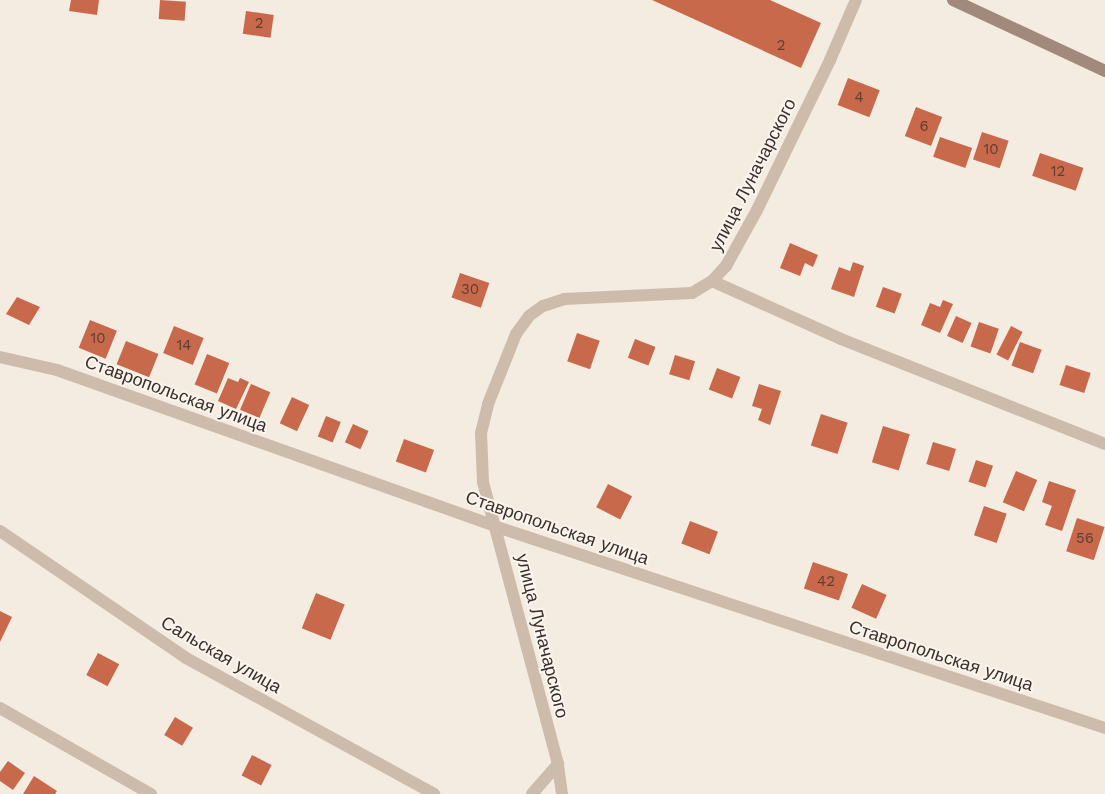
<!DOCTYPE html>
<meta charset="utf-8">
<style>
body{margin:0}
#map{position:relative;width:1105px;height:794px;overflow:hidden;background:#f4ebe1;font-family:"Work Sans",sans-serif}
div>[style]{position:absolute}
.building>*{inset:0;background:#c8694b;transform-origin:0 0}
.minor>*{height:12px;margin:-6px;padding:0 6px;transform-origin:6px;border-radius:6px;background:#cdbbac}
.secondary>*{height:12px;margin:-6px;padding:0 6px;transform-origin:6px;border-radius:6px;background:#a18a7d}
span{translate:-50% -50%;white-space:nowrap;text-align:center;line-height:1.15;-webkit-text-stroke:4px #fbf5ee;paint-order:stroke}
.number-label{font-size:15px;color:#5e3e33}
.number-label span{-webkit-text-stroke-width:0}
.street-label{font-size:18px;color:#3b302b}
</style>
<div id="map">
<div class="building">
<div style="clip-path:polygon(71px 0,99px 0,97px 15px,69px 11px)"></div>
<div style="left:160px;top:0;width:26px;height:19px;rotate:4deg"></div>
<div style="clip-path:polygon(652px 0,770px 0,821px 23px,801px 68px)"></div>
<div style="left:246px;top:11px;width:28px;height:23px;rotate:8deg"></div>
<div style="left:848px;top:78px;width:34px;height:29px;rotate:21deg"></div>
<div style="left:916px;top:107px;width:28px;height:31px;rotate:21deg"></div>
<div style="left:982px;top:132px;width:28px;height:29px;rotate:18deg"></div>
<div style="left:940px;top:137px;width:34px;height:21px;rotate:19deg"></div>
<div style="left:1040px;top:153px;width:46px;height:24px;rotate:19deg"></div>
<div style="clip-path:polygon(790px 243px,818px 255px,813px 267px,805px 263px,800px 276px,780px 268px)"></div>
<div style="clip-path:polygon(853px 262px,864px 266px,854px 297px,831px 289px,839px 267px,850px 271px)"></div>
<div style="left:460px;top:273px;width:31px;height:26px;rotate:19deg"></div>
<div style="left:883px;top:287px;width:20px;height:21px;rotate:20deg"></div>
<div style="clip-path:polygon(17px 297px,40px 307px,29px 325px,6px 314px)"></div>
<div style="clip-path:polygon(943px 300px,953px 304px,940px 333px,921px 325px,930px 303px,940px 307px)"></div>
<div style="left:956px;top:316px;width:17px;height:22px;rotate:24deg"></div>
<div style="left:90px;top:320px;width:29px;height:30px;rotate:22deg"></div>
<div style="left:979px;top:322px;width:21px;height:26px;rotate:19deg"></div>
<div style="left:174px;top:326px;width:32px;height:29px;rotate:22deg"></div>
<div style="left:1011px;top:326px;width:13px;height:32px;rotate:27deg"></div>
<div style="left:577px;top:333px;width:24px;height:30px;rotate:19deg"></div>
<div style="left:635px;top:339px;width:22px;height:20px;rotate:21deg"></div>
<div style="left:126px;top:341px;width:35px;height:25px;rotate:22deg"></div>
<div style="left:1020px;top:342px;width:23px;height:25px;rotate:20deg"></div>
<div style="left:207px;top:354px;width:24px;height:33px;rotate:22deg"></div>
<div style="left:675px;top:355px;width:21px;height:20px;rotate:17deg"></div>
<div style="left:1066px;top:365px;width:26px;height:21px;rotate:18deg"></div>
<div style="left:717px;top:368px;width:25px;height:23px;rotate:21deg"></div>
<div style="clip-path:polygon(228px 378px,238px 382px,240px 378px,249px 382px,236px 409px,218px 401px)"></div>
<div style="left:251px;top:384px;width:21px;height:28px;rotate:23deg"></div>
<div style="clip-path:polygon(759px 384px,781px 391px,770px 425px,758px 420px,762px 409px,752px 406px)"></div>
<div style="left:292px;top:397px;width:19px;height:29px;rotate:25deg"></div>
<div style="left:821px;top:414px;width:28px;height:33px;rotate:18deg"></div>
<div style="left:326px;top:416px;width:16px;height:22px;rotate:22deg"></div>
<div style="left:353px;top:424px;width:17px;height:20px;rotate:24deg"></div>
<div style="left:883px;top:426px;width:28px;height:38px;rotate:17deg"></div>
<div style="left:404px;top:439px;width:32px;height:24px;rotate:20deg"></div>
<div style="left:933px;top:442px;width:24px;height:23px;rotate:17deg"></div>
<div style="left:976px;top:460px;width:18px;height:23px;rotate:19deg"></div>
<div style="left:1016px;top:471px;width:23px;height:34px;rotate:23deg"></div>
<div style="clip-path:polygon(1049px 481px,1076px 490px,1062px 531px,1045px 525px,1052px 506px,1042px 502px)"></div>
<div style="left:608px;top:484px;width:27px;height:26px;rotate:27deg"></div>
<div style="left:984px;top:506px;width:24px;height:31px;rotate:19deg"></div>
<div style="left:1077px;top:518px;width:29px;height:35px;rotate:18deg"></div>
<div style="left:690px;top:521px;width:30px;height:24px;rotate:21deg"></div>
<div style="left:813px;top:562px;width:37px;height:28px;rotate:19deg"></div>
<div style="left:862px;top:584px;width:27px;height:26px;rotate:24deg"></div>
<div style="left:316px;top:593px;width:31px;height:38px;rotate:22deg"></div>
<div style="clip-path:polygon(0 611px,12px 617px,0 642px)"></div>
<div style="left:98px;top:653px;width:24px;height:25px;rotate:28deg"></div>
<div style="left:175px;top:717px;width:21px;height:21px;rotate:31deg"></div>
<div style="left:252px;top:755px;width:22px;height:23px;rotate:27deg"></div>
<div style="clip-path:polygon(8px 761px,25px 773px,13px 790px,0 781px,0 772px)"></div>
<div style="clip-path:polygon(34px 776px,57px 791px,55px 794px,23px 794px)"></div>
</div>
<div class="minor">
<div style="left:712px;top:281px;width:141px;rotate:24.2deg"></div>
<div style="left:841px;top:339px;width:284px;rotate:21.7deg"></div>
<div style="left:0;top:357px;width:58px;rotate:12.8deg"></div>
<div style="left:57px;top:370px;width:467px;rotate:19.6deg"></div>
<div style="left:497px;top:527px;width:640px;rotate:18.29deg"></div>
<div style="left:0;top:531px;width:225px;rotate:34.3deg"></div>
<div style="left:186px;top:658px;width:283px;rotate:28.7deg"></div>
<div style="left:0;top:708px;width:174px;rotate:29.7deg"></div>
<div style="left:532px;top:794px;width:40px;rotate:-49deg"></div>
<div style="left:562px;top:794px;width:30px;rotate:-98deg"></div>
<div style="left:558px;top:764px;width:292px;rotate:-104.9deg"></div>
<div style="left:483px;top:482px;width:49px;rotate:-92.3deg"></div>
<div style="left:481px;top:433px;width:30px;rotate:-76deg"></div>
<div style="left:488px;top:404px;width:75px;rotate:-68.2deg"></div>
<div style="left:516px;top:334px;width:22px;rotate:-54deg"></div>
<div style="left:529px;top:316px;width:17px;rotate:-36deg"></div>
<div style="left:543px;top:306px;width:22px;rotate:-18deg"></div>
<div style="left:564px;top:299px;width:128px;rotate:-2.7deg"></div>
<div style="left:692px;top:293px;width:23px;rotate:-31deg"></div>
<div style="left:712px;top:281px;width:21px;rotate:-47deg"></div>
<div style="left:726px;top:266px;width:64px;rotate:-61deg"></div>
<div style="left:757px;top:210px;width:167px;rotate:-64deg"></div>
<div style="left:830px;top:60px;width:65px;rotate:-66.6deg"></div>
</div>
<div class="secondary">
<div style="left:953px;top:0;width:168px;rotate:25deg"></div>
</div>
<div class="number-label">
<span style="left:259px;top:24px">2</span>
<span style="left:781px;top:46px">2</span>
<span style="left:859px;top:98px">4</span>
<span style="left:924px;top:127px">6</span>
<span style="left:991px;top:150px">10</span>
<span style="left:1058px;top:172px">12</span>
<span style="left:470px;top:290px">30</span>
<span style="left:98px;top:339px">10</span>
<span style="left:184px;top:346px">14</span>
<span style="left:1085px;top:539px">56</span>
<span style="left:826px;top:582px">42</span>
</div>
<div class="street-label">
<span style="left:753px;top:175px;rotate:-63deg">улица Луначарского</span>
<span style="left:176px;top:394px;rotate:20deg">Ставропольская улица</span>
<span style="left:557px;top:528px;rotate:19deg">Ставропольская улица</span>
<span style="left:542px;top:636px;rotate:76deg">улица Луначарского</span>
<span style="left:221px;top:655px;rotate:30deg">Сальская улица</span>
<span style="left:941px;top:656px;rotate:18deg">Ставропольская улица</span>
</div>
</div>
